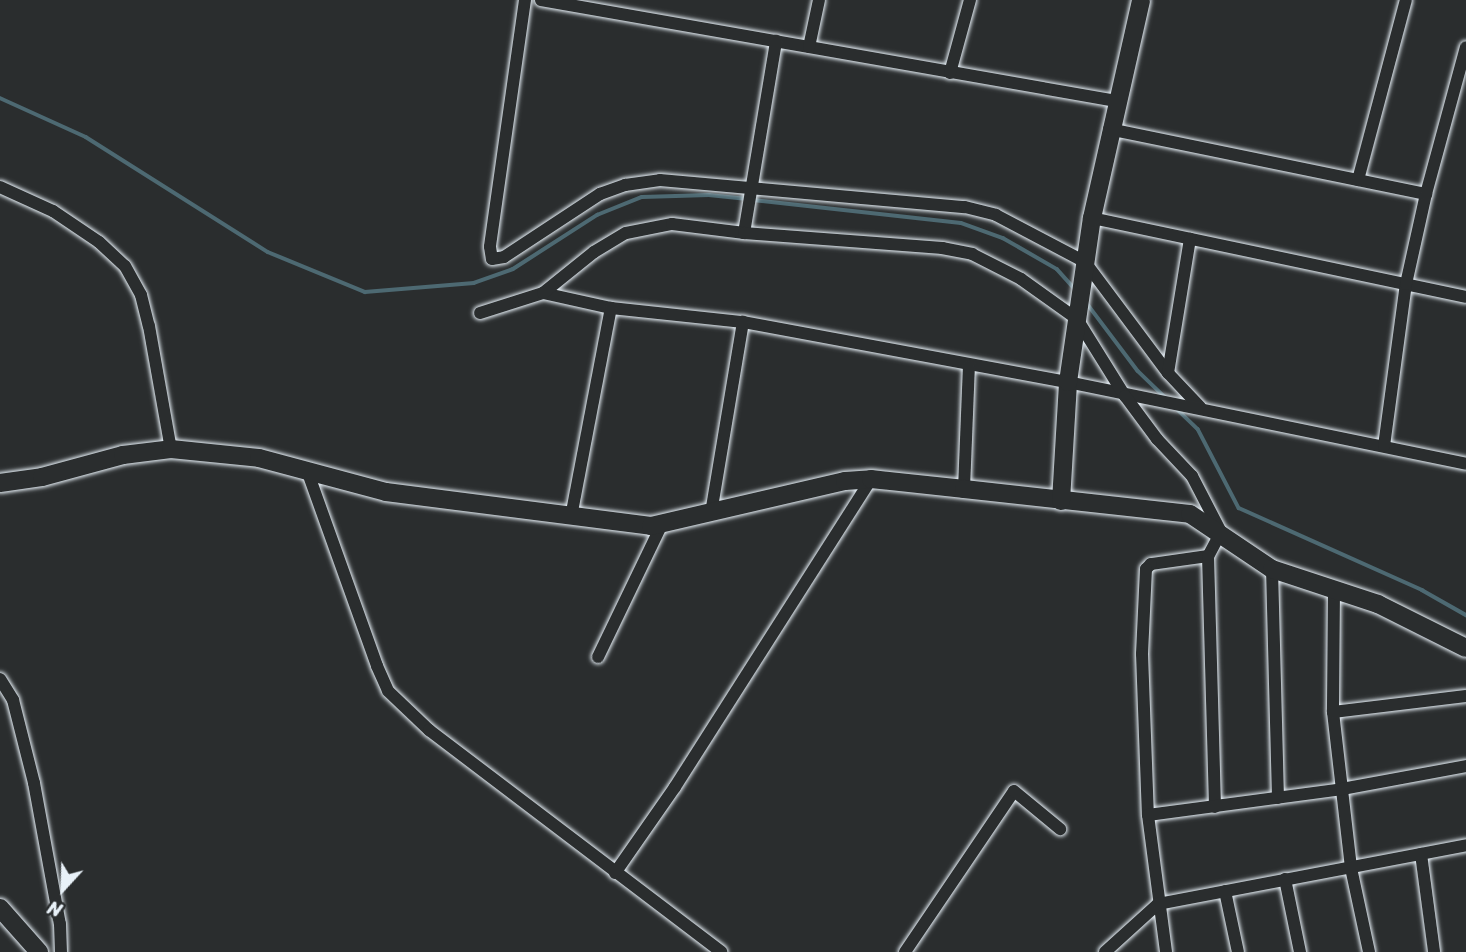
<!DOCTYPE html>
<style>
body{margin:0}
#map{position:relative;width:1466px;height:952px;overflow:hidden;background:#2a2d2e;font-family:Sriracha,sans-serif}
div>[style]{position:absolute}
.stream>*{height:3.5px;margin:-1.75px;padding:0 1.75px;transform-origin:1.75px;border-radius:1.75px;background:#4d6972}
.roads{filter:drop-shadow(0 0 2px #e8f1f8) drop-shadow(0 0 2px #e8f1f8)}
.street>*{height:12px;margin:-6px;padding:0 6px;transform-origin:6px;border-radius:6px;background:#2a2d2e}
.secondary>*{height:18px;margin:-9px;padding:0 9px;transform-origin:9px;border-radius:9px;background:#2a2d2e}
span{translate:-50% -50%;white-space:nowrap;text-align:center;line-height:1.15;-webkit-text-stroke:7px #2a2d2e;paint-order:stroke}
.north{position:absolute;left:28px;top:854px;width:70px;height:70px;-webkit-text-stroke:5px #2a2d2e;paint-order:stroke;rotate:202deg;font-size:19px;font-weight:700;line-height:28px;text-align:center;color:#e8f1f8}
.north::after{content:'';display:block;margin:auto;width:24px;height:32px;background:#e8f1f8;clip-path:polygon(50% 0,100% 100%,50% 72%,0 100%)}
</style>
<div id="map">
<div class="stream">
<div style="left:0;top:98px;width:94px;rotate:24.4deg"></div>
<div style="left:86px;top:137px;width:215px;rotate:32.3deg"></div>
<div style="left:268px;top:252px;width:105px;rotate:22.4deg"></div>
<div style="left:365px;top:292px;width:109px;rotate:-4.7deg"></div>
<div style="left:474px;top:283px;width:41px;rotate:-19.7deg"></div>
<div style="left:513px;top:269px;width:100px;rotate:-32.7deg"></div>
<div style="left:597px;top:215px;width:48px;rotate:-21.8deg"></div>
<div style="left:642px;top:197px;width:67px;rotate:-1.7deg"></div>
<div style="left:709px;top:195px;width:36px;rotate:6deg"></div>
<div style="left:753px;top:200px;width:209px;rotate:6.3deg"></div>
<div style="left:961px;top:223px;width:45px;rotate:19.7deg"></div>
<div style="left:1003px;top:238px;width:62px;rotate:29.9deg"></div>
<div style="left:1057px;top:269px;width:25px;rotate:48deg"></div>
<div style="left:1086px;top:302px;width:86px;rotate:53deg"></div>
<div style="left:1138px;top:371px;width:39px;rotate:44deg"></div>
<div style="left:1177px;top:409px;width:29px;rotate:44deg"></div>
<div style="left:1198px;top:429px;width:89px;rotate:62.6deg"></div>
<div style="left:1239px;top:508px;width:201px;rotate:24.1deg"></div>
<div style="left:1422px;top:590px;width:51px;rotate:29.6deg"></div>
</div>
<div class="roads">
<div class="street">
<div style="left:525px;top:0;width:249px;rotate:98.1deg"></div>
<div style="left:490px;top:247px;width:12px;rotate:81deg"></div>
<div style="left:492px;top:259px;width:12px;rotate:-9deg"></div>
<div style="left:504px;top:257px;width:115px;rotate:-33.3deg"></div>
<div style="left:600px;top:194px;width:27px;rotate:-20deg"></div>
<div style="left:625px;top:185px;width:35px;rotate:-8deg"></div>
<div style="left:660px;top:180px;width:306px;rotate:5.1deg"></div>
<div style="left:965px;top:207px;width:32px;rotate:14deg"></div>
<div style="left:996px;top:215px;width:101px;rotate:27.8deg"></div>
<div style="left:1085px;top:262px;width:139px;rotate:53.2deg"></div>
<div style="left:1168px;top:373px;width:47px;rotate:46.7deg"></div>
<div style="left:541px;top:0;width:584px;rotate:9.96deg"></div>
<div style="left:809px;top:47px;width:48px;rotate:-78deg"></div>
<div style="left:950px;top:73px;width:76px;rotate:-74.7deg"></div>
<div style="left:1109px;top:129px;width:324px;rotate:11.6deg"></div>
<div style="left:1358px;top:180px;width:186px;rotate:-75.1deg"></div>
<div style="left:0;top:187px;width:58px;rotate:24.4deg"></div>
<div style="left:53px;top:211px;width:55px;rotate:34deg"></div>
<div style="left:99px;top:242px;width:35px;rotate:43deg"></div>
<div style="left:125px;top:266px;width:33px;rotate:61deg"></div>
<div style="left:141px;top:295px;width:32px;rotate:76deg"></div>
<div style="left:149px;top:326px;width:125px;rotate:79.9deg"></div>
<div style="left:1092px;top:218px;width:382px;rotate:11.9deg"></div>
<div style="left:744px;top:233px;width:195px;rotate:-80.5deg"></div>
<div style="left:543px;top:293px;width:70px;rotate:12.4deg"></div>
<div style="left:611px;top:308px;width:133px;rotate:6.1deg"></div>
<div style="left:743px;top:322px;width:330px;rotate:10.5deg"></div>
<div style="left:1068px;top:382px;width:406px;rotate:11.6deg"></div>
<div style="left:480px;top:313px;width:66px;rotate:-17.6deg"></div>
<div style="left:543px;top:293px;width:65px;rotate:-38.8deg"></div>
<div style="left:594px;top:252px;width:37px;rotate:-31deg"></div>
<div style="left:626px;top:233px;width:47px;rotate:-11.1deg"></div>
<div style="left:672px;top:224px;width:73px;rotate:7.1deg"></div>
<div style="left:744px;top:233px;width:199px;rotate:4.3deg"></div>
<div style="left:942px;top:248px;width:31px;rotate:11deg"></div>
<div style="left:972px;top:254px;width:55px;rotate:27deg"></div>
<div style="left:1021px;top:279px;width:69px;rotate:35.5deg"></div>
<div style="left:1077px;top:319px;width:91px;rotate:58.1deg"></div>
<div style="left:1125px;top:396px;width:54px;rotate:53.3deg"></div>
<div style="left:1157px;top:439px;width:51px;rotate:46.6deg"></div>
<div style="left:1192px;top:476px;width:63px;rotate:62.6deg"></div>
<div style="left:1221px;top:532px;width:27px;rotate:118deg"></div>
<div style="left:1208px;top:556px;width:58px;rotate:172deg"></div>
<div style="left:1151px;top:564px;width:7px;rotate:135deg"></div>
<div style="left:1146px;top:569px;width:85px;rotate:92.7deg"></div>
<div style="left:1142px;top:654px;width:161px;rotate:87.9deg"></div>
<div style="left:1148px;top:815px;width:138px;rotate:82.5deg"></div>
<div style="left:1168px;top:373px;width:136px;rotate:-80.7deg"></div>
<div style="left:1384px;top:446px;width:163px;rotate:-82.3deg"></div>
<div style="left:1406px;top:284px;width:92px;rotate:-77.5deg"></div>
<div style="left:1426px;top:194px;width:152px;rotate:-74.8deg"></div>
<div style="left:308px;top:473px;width:205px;rotate:70.3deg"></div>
<div style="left:377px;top:666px;width:27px;rotate:66deg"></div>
<div style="left:388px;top:691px;width:57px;rotate:43.6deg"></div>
<div style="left:429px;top:730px;width:367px;rotate:37.2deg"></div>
<div style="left:964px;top:489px;width:123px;rotate:-87.7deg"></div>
<div style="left:711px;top:513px;width:194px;rotate:-80.5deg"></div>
<div style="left:571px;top:517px;width:213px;rotate:-79.2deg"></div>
<div style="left:1208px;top:556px;width:251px;rotate:88.4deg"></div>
<div style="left:1272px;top:569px;width:229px;rotate:88.5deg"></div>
<div style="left:1334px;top:590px;width:122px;rotate:90.5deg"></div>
<div style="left:1333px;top:712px;width:157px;rotate:83.4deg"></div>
<div style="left:1351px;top:868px;width:86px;rotate:77.9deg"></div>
<div style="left:598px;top:657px;width:148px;rotate:-64.3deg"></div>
<div style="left:0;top:679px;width:25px;rotate:58deg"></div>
<div style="left:13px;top:700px;width:86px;rotate:75.8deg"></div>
<div style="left:34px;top:783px;width:143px;rotate:79.6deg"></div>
<div style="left:60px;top:924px;width:28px;rotate:88deg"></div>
<div style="left:1333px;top:712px;width:134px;rotate:-6.9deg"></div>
<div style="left:1148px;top:815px;width:196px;rotate:-7.6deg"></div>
<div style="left:1342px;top:789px;width:126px;rotate:-10.5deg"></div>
<div style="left:1421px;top:854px;width:99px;rotate:82.4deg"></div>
<div style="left:615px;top:873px;width:105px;rotate:-55.1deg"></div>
<div style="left:675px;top:787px;width:365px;rotate:-57.5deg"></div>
<div style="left:1285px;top:879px;width:75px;rotate:78.4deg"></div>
<div style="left:1225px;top:891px;width:62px;rotate:78deg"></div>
<div style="left:905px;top:952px;width:194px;rotate:-55.9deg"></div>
<div style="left:1014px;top:791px;width:60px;rotate:39.6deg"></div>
<div style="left:1105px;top:952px;width:72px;rotate:-42.2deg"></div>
<div style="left:1158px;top:904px;width:314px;rotate:-10.8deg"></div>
</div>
<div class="secondary">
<div style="left:0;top:483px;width:42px;rotate:-8.1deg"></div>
<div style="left:42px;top:477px;width:84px;rotate:-15.2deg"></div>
<div style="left:123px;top:455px;width:48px;rotate:-7.1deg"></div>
<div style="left:171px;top:449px;width:88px;rotate:5.8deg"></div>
<div style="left:259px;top:458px;width:131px;rotate:15deg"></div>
<div style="left:386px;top:492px;width:267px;rotate:7.3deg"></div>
<div style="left:651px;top:526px;width:199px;rotate:-13.1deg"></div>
<div style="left:845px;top:481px;width:26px;rotate:-4deg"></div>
<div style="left:871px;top:479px;width:94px;rotate:6.1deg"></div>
<div style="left:964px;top:489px;width:227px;rotate:6.3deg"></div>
<div style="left:1190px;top:514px;width:99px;rotate:33.9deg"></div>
<div style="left:1272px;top:569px;width:112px;rotate:18.3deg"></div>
<div style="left:1378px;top:604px;width:98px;rotate:26.6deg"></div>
<div style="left:1061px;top:501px;width:119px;rotate:-86.6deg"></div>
<div style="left:1068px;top:382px;width:166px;rotate:-81.7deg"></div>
<div style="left:1092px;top:218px;width:223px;rotate:-77.3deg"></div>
<div style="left:0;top:908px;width:59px;rotate:48.4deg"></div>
</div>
</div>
<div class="north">N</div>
</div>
